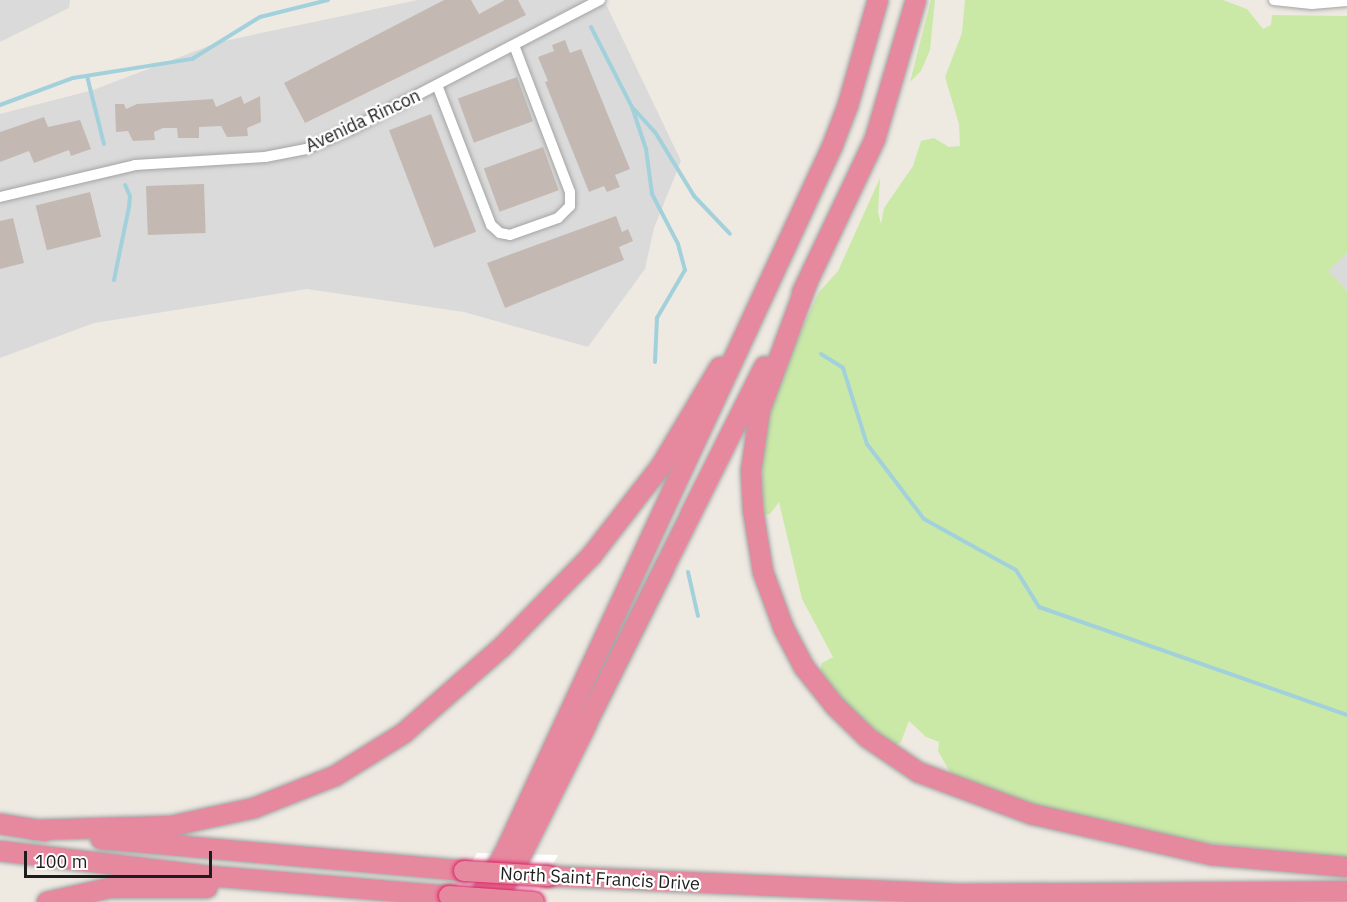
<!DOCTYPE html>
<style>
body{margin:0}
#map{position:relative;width:1347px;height:902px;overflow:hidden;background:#eeeae2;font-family:"IBM Plex Sans",sans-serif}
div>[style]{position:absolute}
.residential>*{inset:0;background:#dbdada}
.grass>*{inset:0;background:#cae9a7}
.pier>*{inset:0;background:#fff}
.stream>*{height:4px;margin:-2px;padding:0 2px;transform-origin:2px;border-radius:2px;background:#a2d1dc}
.building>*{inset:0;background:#c3b9b2;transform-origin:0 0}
.roads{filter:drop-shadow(0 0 2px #a4a4a4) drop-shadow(0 0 2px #a4a4a4)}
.minor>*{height:10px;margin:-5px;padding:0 5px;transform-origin:5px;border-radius:5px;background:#fff}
.motorway>*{height:20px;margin:-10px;padding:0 10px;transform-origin:10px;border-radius:10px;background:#e7899e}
.bridges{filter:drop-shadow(0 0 2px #d92367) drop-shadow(0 0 2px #d92367)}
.motorway-bridge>*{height:20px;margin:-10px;padding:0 10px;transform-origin:10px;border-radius:10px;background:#e7899e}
span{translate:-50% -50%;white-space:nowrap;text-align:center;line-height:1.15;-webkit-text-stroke:4.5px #fff;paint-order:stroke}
.street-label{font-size:18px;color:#1d1d1d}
.scale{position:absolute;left:24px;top:851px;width:188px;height:27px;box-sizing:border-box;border:3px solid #1d1d1d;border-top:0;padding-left:8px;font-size:18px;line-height:21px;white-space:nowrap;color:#1d1d1d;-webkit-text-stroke:4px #fff;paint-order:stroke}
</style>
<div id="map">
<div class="residential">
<div style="clip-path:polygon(0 0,70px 0,69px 8px,0 42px)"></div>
<div style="clip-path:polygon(418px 0,604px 0,681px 161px,654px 228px,645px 269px,588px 347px,464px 312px,307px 289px,94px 323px,0 358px,0 114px,93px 90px,219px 42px)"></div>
<div style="clip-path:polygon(1347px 253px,1347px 291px,1327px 271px)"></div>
</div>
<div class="grass">
<div style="clip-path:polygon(931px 0,935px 0,930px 50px,921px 71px,910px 82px)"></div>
<div style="clip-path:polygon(965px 0,1223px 0,1247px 9px,1263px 29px,1271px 25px,1272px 15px,1347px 16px,1347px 253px,1328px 271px,1347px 291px,1347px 858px,1189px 841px,1050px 811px,952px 776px,938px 751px,939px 742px,926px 737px,909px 721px,901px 742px,894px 746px,847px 705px,820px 670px,822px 663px,833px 657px,802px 599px,779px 502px,770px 514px,764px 515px,763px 511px,762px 459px,769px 412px,785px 365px,819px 292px,838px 271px,880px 178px,878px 212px,881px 224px,884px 208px,913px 166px,921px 141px,934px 138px,949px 147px,960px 146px,959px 124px,945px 77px,962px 33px)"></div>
</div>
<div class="pier">
<div style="clip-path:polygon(477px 853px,558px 855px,532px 902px,448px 902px)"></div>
</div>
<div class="stream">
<div style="left:591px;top:27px;width:90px;rotate:62.9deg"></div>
<div style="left:632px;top:107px;width:44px;rotate:71.6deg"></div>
<div style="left:646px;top:149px;width:45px;rotate:82.4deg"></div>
<div style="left:652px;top:194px;width:56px;rotate:62.5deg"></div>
<div style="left:678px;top:244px;width:27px;rotate:75deg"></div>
<div style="left:685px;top:270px;width:56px;rotate:120.3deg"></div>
<div style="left:657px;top:318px;width:44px;rotate:92.6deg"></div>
<div style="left:87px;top:76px;width:70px;rotate:76deg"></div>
<div style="left:0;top:105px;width:78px;rotate:-20.3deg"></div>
<div style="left:73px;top:78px;width:121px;rotate:-9.1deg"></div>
<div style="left:192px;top:59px;width:80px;rotate:-31.7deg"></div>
<div style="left:260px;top:17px;width:70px;rotate:-14deg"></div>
<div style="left:634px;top:109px;width:31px;rotate:48deg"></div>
<div style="left:655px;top:132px;width:75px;rotate:58.6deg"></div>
<div style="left:694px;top:196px;width:52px;rotate:46.5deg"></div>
<div style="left:114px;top:280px;width:75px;rotate:-78.4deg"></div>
<div style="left:129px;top:207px;width:11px;rotate:-85deg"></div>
<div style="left:130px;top:196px;width:12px;rotate:-114deg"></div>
<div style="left:821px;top:354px;width:26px;rotate:32deg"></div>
<div style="left:843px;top:368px;width:80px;rotate:72.5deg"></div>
<div style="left:867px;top:444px;width:94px;rotate:52.8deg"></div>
<div style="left:924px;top:519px;width:105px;rotate:29deg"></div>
<div style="left:1016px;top:570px;width:44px;rotate:58.1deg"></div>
<div style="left:1039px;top:607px;width:326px;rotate:19.3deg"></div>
<div style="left:688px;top:572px;width:45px;rotate:77.2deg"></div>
</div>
<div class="building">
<div style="clip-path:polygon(444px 0,471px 0,479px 14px,505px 0,518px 0,526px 15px,305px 123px,284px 83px)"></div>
<div style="clip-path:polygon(565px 40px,570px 53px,581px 49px,630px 169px,615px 175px,620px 187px,607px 192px,604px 186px,589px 192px,545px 82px,548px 81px,538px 57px,554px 51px,552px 45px)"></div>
<div style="left:517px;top:77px;width:47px;height:63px;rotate:70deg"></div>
<div style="clip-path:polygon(241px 96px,244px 104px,260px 96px,261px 122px,247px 128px,248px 136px,227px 137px,221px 126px,199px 127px,199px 138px,178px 138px,177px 128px,163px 128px,154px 132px,155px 140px,133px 141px,128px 131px,116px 132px,115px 104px,124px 104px,126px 109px,137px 104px,213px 99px,216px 107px)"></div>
<div style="left:431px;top:114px;width:126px;height:45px;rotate:69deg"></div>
<div style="clip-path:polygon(44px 117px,48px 127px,80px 120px,91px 149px,71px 156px,69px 150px,34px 163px,29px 151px,0 162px,0 132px)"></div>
<div style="left:543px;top:147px;width:46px;height:63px;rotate:70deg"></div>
<div style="left:204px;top:184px;width:49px;height:58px;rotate:88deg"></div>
<div style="left:90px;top:192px;width:46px;height:56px;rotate:76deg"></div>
<div style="clip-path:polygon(616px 216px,622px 232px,628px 229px,633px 241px,619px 247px,624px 260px,505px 308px,487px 263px)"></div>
<div style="clip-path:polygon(13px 218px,24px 263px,0 269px,0 221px)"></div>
</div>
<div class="roads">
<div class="minor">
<div style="left:1274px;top:0;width:38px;rotate:6deg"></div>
<div style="left:1312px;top:4px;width:35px;rotate:-5deg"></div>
<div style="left:437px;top:85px;width:150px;rotate:68.9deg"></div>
<div style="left:491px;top:225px;width:12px;rotate:42deg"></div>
<div style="left:500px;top:233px;width:10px;rotate:11deg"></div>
<div style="left:510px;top:235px;width:51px;rotate:-19.5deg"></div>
<div style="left:558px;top:218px;width:17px;rotate:-45deg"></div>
<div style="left:570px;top:206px;width:14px;rotate:-90deg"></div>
<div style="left:570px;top:192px;width:157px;rotate:-110.9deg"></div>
<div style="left:0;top:197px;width:139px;rotate:-13.3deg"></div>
<div style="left:135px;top:165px;width:130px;rotate:-3.5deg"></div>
<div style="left:265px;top:157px;width:42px;rotate:-11deg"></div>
<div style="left:306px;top:149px;width:48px;rotate:-23.4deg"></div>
<div style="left:350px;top:130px;width:282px;rotate:-27.5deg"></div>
</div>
<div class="motorway">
<div style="left:807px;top:283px;width:135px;rotate:110.3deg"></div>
<div style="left:760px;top:410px;width:62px;rotate:98.4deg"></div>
<div style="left:751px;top:471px;width:39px;rotate:87deg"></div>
<div style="left:753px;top:510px;width:63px;rotate:80.8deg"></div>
<div style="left:763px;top:572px;width:61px;rotate:69.8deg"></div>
<div style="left:784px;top:629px;width:43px;rotate:62.2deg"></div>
<div style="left:804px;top:667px;width:50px;rotate:51.5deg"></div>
<div style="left:835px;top:706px;width:46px;rotate:44.1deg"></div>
<div style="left:868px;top:738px;width:60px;rotate:34.2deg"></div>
<div style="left:918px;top:772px;width:121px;rotate:20.4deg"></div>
<div style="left:1031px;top:814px;width:186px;rotate:12.8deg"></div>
<div style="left:1212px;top:855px;width:136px;rotate:5.1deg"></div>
<div style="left:802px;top:293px;width:170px;rotate:-64.6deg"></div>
<div style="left:875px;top:139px;width:145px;rotate:-73.6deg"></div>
<div style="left:0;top:824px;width:46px;rotate:8.8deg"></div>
<div style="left:34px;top:830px;width:137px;rotate:-1.7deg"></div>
<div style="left:171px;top:826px;width:85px;rotate:-12.2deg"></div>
<div style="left:254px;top:808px;width:87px;rotate:-21.6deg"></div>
<div style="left:335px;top:776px;width:81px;rotate:-31.9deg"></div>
<div style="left:404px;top:733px;width:130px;rotate:-41.3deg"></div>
<div style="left:502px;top:647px;width:129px;rotate:-45.6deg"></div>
<div style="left:592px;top:555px;width:113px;rotate:-52.2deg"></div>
<div style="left:661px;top:466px;width:115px;rotate:-59.2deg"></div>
<div style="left:101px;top:839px;width:364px;rotate:5deg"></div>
<div style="left:0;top:851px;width:211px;rotate:6.8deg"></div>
<div style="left:210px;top:876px;width:240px;rotate:4.8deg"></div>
<div style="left:548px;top:876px;width:411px;rotate:2.5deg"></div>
<div style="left:959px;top:894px;width:388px;rotate:-0.4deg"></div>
<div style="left:47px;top:902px;width:64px;rotate:-12.7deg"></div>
<div style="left:109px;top:888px;width:98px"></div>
<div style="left:477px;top:902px;width:57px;rotate:-60.8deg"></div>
<div style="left:505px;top:852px;width:777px;rotate:-65.12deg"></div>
<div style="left:832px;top:147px;width:45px;rotate:-69.1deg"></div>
<div style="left:848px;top:105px;width:109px;rotate:-74.1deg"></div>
<div style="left:495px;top:902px;width:57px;rotate:-60.8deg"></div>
<div style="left:523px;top:852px;width:542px;rotate:-63.58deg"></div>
</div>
</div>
<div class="bridges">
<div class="motorway-bridge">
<div style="left:464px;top:871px;width:84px;rotate:3.4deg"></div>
<div style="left:449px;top:896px;width:85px;rotate:4deg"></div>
</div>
</div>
<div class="street-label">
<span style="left:363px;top:121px;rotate:-25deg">Avenida Rincon</span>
<span style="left:600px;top:879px;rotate:3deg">North Saint Francis Drive</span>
</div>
<div class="scale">100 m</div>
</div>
